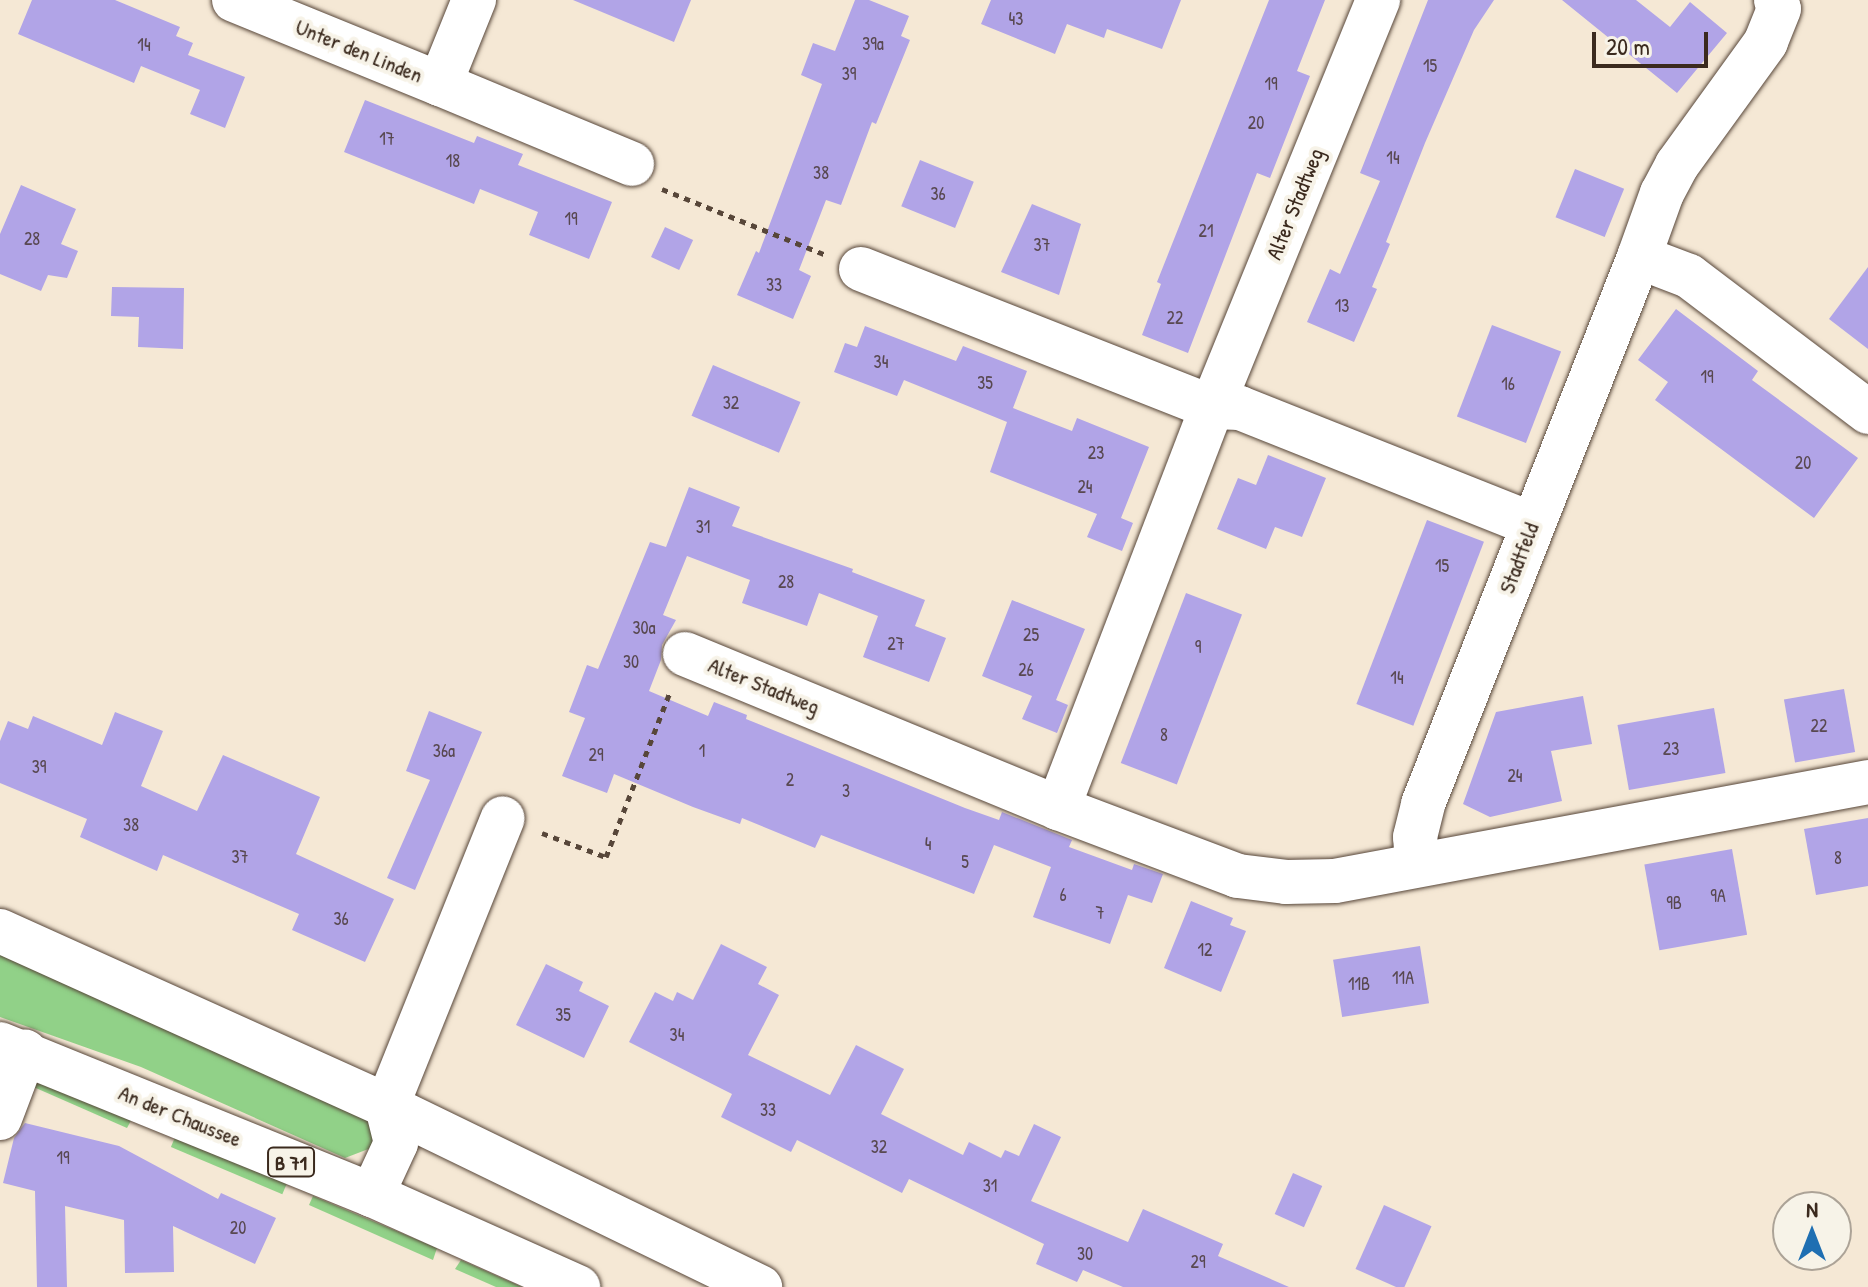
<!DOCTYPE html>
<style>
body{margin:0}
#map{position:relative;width:1868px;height:1287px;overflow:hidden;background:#f5e8d5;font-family:"Patrick Hand",sans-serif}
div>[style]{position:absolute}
.green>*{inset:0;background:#91d188;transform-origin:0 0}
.building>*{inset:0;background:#b1a4e7;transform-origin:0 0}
.path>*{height:5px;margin-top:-2.5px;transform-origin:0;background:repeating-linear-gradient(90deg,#574639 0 6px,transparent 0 12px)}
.roads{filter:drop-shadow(0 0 2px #574639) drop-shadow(0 0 2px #574639)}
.minor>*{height:44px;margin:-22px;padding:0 22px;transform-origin:22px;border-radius:22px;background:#fff}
.major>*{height:44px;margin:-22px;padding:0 22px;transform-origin:22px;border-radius:22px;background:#fff}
span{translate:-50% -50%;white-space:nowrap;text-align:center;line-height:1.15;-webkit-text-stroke:8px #f7f3e8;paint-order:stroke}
.number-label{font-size:18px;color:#584850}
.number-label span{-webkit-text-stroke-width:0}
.shield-label span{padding:2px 6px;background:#f7f3e8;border:2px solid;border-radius:6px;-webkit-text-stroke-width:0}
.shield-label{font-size:20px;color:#3b2a1e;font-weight:700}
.street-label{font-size:22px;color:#3b2a1e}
.north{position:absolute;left:1772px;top:1191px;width:80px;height:80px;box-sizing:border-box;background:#f7f3e8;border:2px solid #aca397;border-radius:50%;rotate:0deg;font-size:22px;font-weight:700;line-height:32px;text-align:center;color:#3b2a1e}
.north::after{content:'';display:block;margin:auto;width:28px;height:36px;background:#1f6fb2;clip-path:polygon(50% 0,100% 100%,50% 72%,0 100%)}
.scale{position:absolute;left:1592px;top:32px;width:116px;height:36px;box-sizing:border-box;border:4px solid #3b2a1e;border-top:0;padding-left:10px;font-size:24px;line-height:28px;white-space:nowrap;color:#3b2a1e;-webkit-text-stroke:6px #f7f3e8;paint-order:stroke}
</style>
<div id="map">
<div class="green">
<div style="clip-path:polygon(0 943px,378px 1122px,371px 1148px,345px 1158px,141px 1067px,0 1017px)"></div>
<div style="clip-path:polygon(33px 1078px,134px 1115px,127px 1128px,29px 1085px)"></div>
<div style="left:176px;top:1135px;width:121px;height:13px;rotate:23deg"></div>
<div style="clip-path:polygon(313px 1196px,437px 1248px,433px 1260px,309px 1205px)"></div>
<div style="clip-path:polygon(461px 1260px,522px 1287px,496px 1287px,455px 1269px)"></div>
</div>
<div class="building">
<div style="clip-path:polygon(32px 0,115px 0,180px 27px,176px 36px,193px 43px,188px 55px,245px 77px,225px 128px,190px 114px,200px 90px,141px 66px,134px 83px,18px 34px)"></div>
<div style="clip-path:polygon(573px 0,691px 0,674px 42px)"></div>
<div style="clip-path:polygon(855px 0,869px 0,909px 16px,901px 36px,910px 40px,876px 124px,872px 122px,841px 205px,826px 200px,799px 270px,811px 276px,793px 319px,737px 295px,756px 251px,759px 253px,822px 84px,801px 75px,813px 43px,835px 51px)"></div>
<div style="clip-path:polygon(991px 0,1181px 0,1162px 49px,1107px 29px,1104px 38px,1067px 24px,1055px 54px,981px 24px)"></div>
<div style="clip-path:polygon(1269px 0,1325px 0,1297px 71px,1310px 76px,1270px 178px,1257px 173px,1188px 353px,1142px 335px,1161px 284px,1157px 282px)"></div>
<div style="clip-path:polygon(1428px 0,1494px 0,1474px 30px,1425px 143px,1386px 242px,1390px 244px,1372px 287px,1377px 289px,1354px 342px,1307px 322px,1330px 269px,1340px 274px,1380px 181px,1360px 173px)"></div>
<div style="clip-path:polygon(1562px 0,1636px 0,1670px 27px,1690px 2px,1727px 33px,1677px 93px)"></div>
<div style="clip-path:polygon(365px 100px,474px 143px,477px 136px,523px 154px,518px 165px,612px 202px,589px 259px,529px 235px,538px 212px,480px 189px,474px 204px,344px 152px)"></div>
<div style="left:920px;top:160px;width:58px;height:50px;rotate:22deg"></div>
<div style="left:1575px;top:169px;width:53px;height:52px;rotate:22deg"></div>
<div style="clip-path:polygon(21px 185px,76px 209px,61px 244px,78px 251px,67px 278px,48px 275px,41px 291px,0 274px,0 234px)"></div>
<div style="clip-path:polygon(1032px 204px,1081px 224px,1059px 295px,1001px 272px)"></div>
<div style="left:665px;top:227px;width:31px;height:33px;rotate:25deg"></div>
<div style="clip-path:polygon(1868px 267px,1868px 349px,1829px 319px)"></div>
<div style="clip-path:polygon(112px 287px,184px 288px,183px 349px,138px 347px,139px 317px,111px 316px)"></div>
<div style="clip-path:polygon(1676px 309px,1758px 371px,1752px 380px,1858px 458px,1814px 518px,1655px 400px,1668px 382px,1638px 360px)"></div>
<div style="left:1492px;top:325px;width:74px;height:98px;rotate:21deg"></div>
<div style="clip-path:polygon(865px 326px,956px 361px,963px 346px,1027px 371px,1013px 408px,1072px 431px,1077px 418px,1149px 447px,1121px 518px,1133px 523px,1122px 551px,1087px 537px,1097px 514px,990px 472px,1007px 422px,904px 380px,897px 396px,834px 372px,845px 343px,857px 347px)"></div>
<div style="left:713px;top:365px;width:95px;height:55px;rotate:23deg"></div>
<div style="clip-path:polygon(1268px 455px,1326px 478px,1302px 537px,1275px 527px,1266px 549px,1217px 529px,1238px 478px,1256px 485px)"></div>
<div style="clip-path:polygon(689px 487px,740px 507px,732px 526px,853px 569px,852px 572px,925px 600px,915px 626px,946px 638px,929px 682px,863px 657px,878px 616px,819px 593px,807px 626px,742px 603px,750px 580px,687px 556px,663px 615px,676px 620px,662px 645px,661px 660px,649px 691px,708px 716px,714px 702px,747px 715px,746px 719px,965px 808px,999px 820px,1002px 812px,1072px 840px,1069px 847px,1132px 870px,1134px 864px,1163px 874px,1152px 903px,1128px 895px,1110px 944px,1033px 917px,1051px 867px,994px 845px,974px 894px,821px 835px,815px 848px,742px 818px,740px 824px,693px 807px,614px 774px,607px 793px,562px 776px,585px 718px,569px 712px,587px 665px,598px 669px,650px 542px,666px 547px)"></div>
<div style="left:1427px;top:520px;width:61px;height:197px;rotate:21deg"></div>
<div style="left:1186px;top:593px;width:60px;height:182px;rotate:21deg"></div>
<div style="clip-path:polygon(1012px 600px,1085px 629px,1056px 700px,1068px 705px,1057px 733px,1022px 719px,1032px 696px,982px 676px)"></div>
<div style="left:1844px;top:689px;width:64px;height:61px;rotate:80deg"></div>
<div style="clip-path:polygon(1583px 696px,1592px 744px,1551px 751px,1562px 801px,1490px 817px,1463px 804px,1496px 712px)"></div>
<div style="left:1714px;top:708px;width:66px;height:98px;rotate:80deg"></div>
<div style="clip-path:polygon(429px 711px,482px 732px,415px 890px,387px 878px,430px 780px,406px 771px)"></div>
<div style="clip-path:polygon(115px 712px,163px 731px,141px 786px,197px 811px,223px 755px,320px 797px,296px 854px,394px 899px,365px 962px,292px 930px,299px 914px,163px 855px,157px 871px,80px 837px,87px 819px,0 783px,0 741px,8px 721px,28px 729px,33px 716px,102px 745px)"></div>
<div style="clip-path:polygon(1868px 818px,1868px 886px,1816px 895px,1804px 829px)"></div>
<div style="left:1732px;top:849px;width:87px;height:89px;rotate:80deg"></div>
<div style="clip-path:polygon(1191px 901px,1233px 918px,1230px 925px,1246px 931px,1221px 992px,1164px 968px)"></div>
<div style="clip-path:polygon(721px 944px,767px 967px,758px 984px,779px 995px,748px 1055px,830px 1095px,856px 1045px,904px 1069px,881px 1114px,963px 1155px,969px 1142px,1001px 1158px,1005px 1150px,1019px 1156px,1034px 1124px,1061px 1137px,1031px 1201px,1128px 1242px,1143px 1209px,1223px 1244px,1218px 1256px,1289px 1287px,1123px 1287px,1083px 1270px,1077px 1282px,1036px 1264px,1044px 1244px,909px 1179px,902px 1193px,797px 1140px,791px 1152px,721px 1117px,732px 1094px,629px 1042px,655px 992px,673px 1001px,677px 992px,693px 1000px)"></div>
<div style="left:1420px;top:946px;width:58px;height:88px;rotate:81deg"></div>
<div style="clip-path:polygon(546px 964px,583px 982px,579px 991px,609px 1006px,584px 1058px,516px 1025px)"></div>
<div style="clip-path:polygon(25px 1123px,119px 1146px,218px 1199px,221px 1193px,276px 1218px,255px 1264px,173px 1226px,174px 1272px,125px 1273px,124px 1220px,65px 1206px,67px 1287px,37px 1287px,35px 1191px,3px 1183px,14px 1138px)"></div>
<div style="left:1293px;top:1173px;width:32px;height:45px;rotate:24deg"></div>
<div style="left:1384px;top:1205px;width:52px;height:70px;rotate:24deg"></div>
</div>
<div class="path">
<div style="left:662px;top:189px;width:175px;rotate:21.9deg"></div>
<div style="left:542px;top:833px;width:68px;rotate:20.6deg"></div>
<div style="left:606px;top:857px;width:177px;rotate:-68.8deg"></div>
</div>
<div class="roads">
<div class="minor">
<div style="left:234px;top:0;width:222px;rotate:22.2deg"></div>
<div style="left:440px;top:84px;width:91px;rotate:-68deg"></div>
<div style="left:1776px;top:0;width:9px;rotate:72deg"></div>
<div style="left:1779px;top:9px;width:35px;rotate:112deg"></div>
<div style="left:1766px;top:42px;width:152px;rotate:125.9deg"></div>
<div style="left:1677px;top:165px;width:32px;rotate:118deg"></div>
<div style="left:1662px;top:193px;width:68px;rotate:109.8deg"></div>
<div style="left:1639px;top:257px;width:53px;rotate:20.8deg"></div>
<div style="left:1689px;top:276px;width:225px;rotate:37.2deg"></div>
<div style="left:440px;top:84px;width:208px;rotate:22.6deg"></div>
<div style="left:861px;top:269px;width:377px;rotate:21.5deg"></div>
<div style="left:1212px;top:407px;width:28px;rotate:2deg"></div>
<div style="left:1240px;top:408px;width:314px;rotate:21.7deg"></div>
<div style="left:685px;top:654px;width:404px;rotate:22.4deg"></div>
<div style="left:1058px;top:808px;width:192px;rotate:20.7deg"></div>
<div style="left:1238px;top:876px;width:48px;rotate:7.1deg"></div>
<div style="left:1286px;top:882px;width:49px;rotate:-1.2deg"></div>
<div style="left:1335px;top:881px;width:542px;rotate:-10.52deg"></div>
<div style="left:1058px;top:808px;width:430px;rotate:-69deg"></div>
<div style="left:1212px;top:407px;width:440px;rotate:-67.8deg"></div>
<div style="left:1417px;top:864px;width:27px;rotate:-94deg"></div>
<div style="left:1415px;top:837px;width:34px;rotate:-76deg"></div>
<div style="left:1423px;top:804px;width:588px;rotate:-68.45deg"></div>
<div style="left:0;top:931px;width:425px;rotate:24.3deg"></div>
<div style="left:387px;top:1106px;width:415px;rotate:25.9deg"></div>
<div style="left:0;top:1118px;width:71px;rotate:-69.3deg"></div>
<div style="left:372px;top:1195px;width:57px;rotate:-65.2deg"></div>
<div style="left:396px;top:1143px;width:38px;rotate:-104deg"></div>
<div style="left:387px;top:1106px;width:310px;rotate:-68.1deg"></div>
</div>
<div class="major">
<div style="left:0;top:1044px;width:401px;rotate:22.1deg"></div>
<div style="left:372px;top:1195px;width:226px;rotate:24.1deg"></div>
</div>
</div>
<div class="number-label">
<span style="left:1016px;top:19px">43</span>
<span style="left:873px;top:44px">39a</span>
<span style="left:144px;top:45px">14</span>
<span style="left:1430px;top:66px">15</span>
<span style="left:849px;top:74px">39</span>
<span style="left:1271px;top:84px">19</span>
<span style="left:1256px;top:123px">20</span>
<span style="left:387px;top:139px">17</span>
<span style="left:1393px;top:158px">14</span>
<span style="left:453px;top:161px">18</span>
<span style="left:821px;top:173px">38</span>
<span style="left:938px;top:194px">36</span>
<span style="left:571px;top:219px">19</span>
<span style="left:1206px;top:231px">21</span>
<span style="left:32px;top:239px">28</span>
<span style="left:1042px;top:245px">37</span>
<span style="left:774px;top:285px">33</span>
<span style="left:1342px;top:306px">13</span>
<span style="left:1175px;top:318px">22</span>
<span style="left:881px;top:362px">34</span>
<span style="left:1707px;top:377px">19</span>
<span style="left:985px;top:383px">35</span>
<span style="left:1508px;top:384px">16</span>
<span style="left:731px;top:403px">32</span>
<span style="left:1096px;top:453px">23</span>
<span style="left:1803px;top:463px">20</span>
<span style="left:1085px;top:487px">24</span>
<span style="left:703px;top:527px">31</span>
<span style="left:1442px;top:566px">15</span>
<span style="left:786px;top:582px">28</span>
<span style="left:644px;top:628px">30a</span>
<span style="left:1031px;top:635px">25</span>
<span style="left:896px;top:644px">27</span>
<span style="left:1198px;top:647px">9</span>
<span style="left:631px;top:662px">30</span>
<span style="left:1026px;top:670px">26</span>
<span style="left:1397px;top:678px">14</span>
<span style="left:1819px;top:726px">22</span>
<span style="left:1164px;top:735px">8</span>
<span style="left:1671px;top:749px">23</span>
<span style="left:444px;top:751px">36a</span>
<span style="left:702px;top:751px">1</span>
<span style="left:596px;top:755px">29</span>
<span style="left:39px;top:767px">39</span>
<span style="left:1515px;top:776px">24</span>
<span style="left:790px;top:780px">2</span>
<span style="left:846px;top:791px">3</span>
<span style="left:131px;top:825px">38</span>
<span style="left:928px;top:844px">4</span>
<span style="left:240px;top:857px">37</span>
<span style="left:1838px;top:858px">8</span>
<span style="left:965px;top:862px">5</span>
<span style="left:1063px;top:895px">6</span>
<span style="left:1718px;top:896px">9A</span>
<span style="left:1674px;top:903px">9B</span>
<span style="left:1100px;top:913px">7</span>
<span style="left:341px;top:919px">36</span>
<span style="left:1205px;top:950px">12</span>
<span style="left:1403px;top:978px">11A</span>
<span style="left:1359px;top:984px">11B</span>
<span style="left:563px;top:1015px">35</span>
<span style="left:677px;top:1035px">34</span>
<span style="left:768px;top:1110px">33</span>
<span style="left:879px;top:1147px">32</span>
<span style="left:63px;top:1158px">19</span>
<span style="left:990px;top:1186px">31</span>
<span style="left:238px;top:1228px">20</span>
<span style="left:1085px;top:1254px">30</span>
<span style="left:1198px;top:1262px">29</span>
</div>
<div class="shield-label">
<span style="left:291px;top:1162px">B 71</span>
</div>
<div class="street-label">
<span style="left:359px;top:51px;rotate:22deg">Unter den Linden</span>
<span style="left:1295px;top:204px;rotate:-68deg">Alter Stadtweg</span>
<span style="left:1519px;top:558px;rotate:-69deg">Stadtfeld</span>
<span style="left:764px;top:686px;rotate:22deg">Alter Stadtweg</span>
<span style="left:180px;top:1116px;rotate:22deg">An der Chaussee</span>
</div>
<div class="north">N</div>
<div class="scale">20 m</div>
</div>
